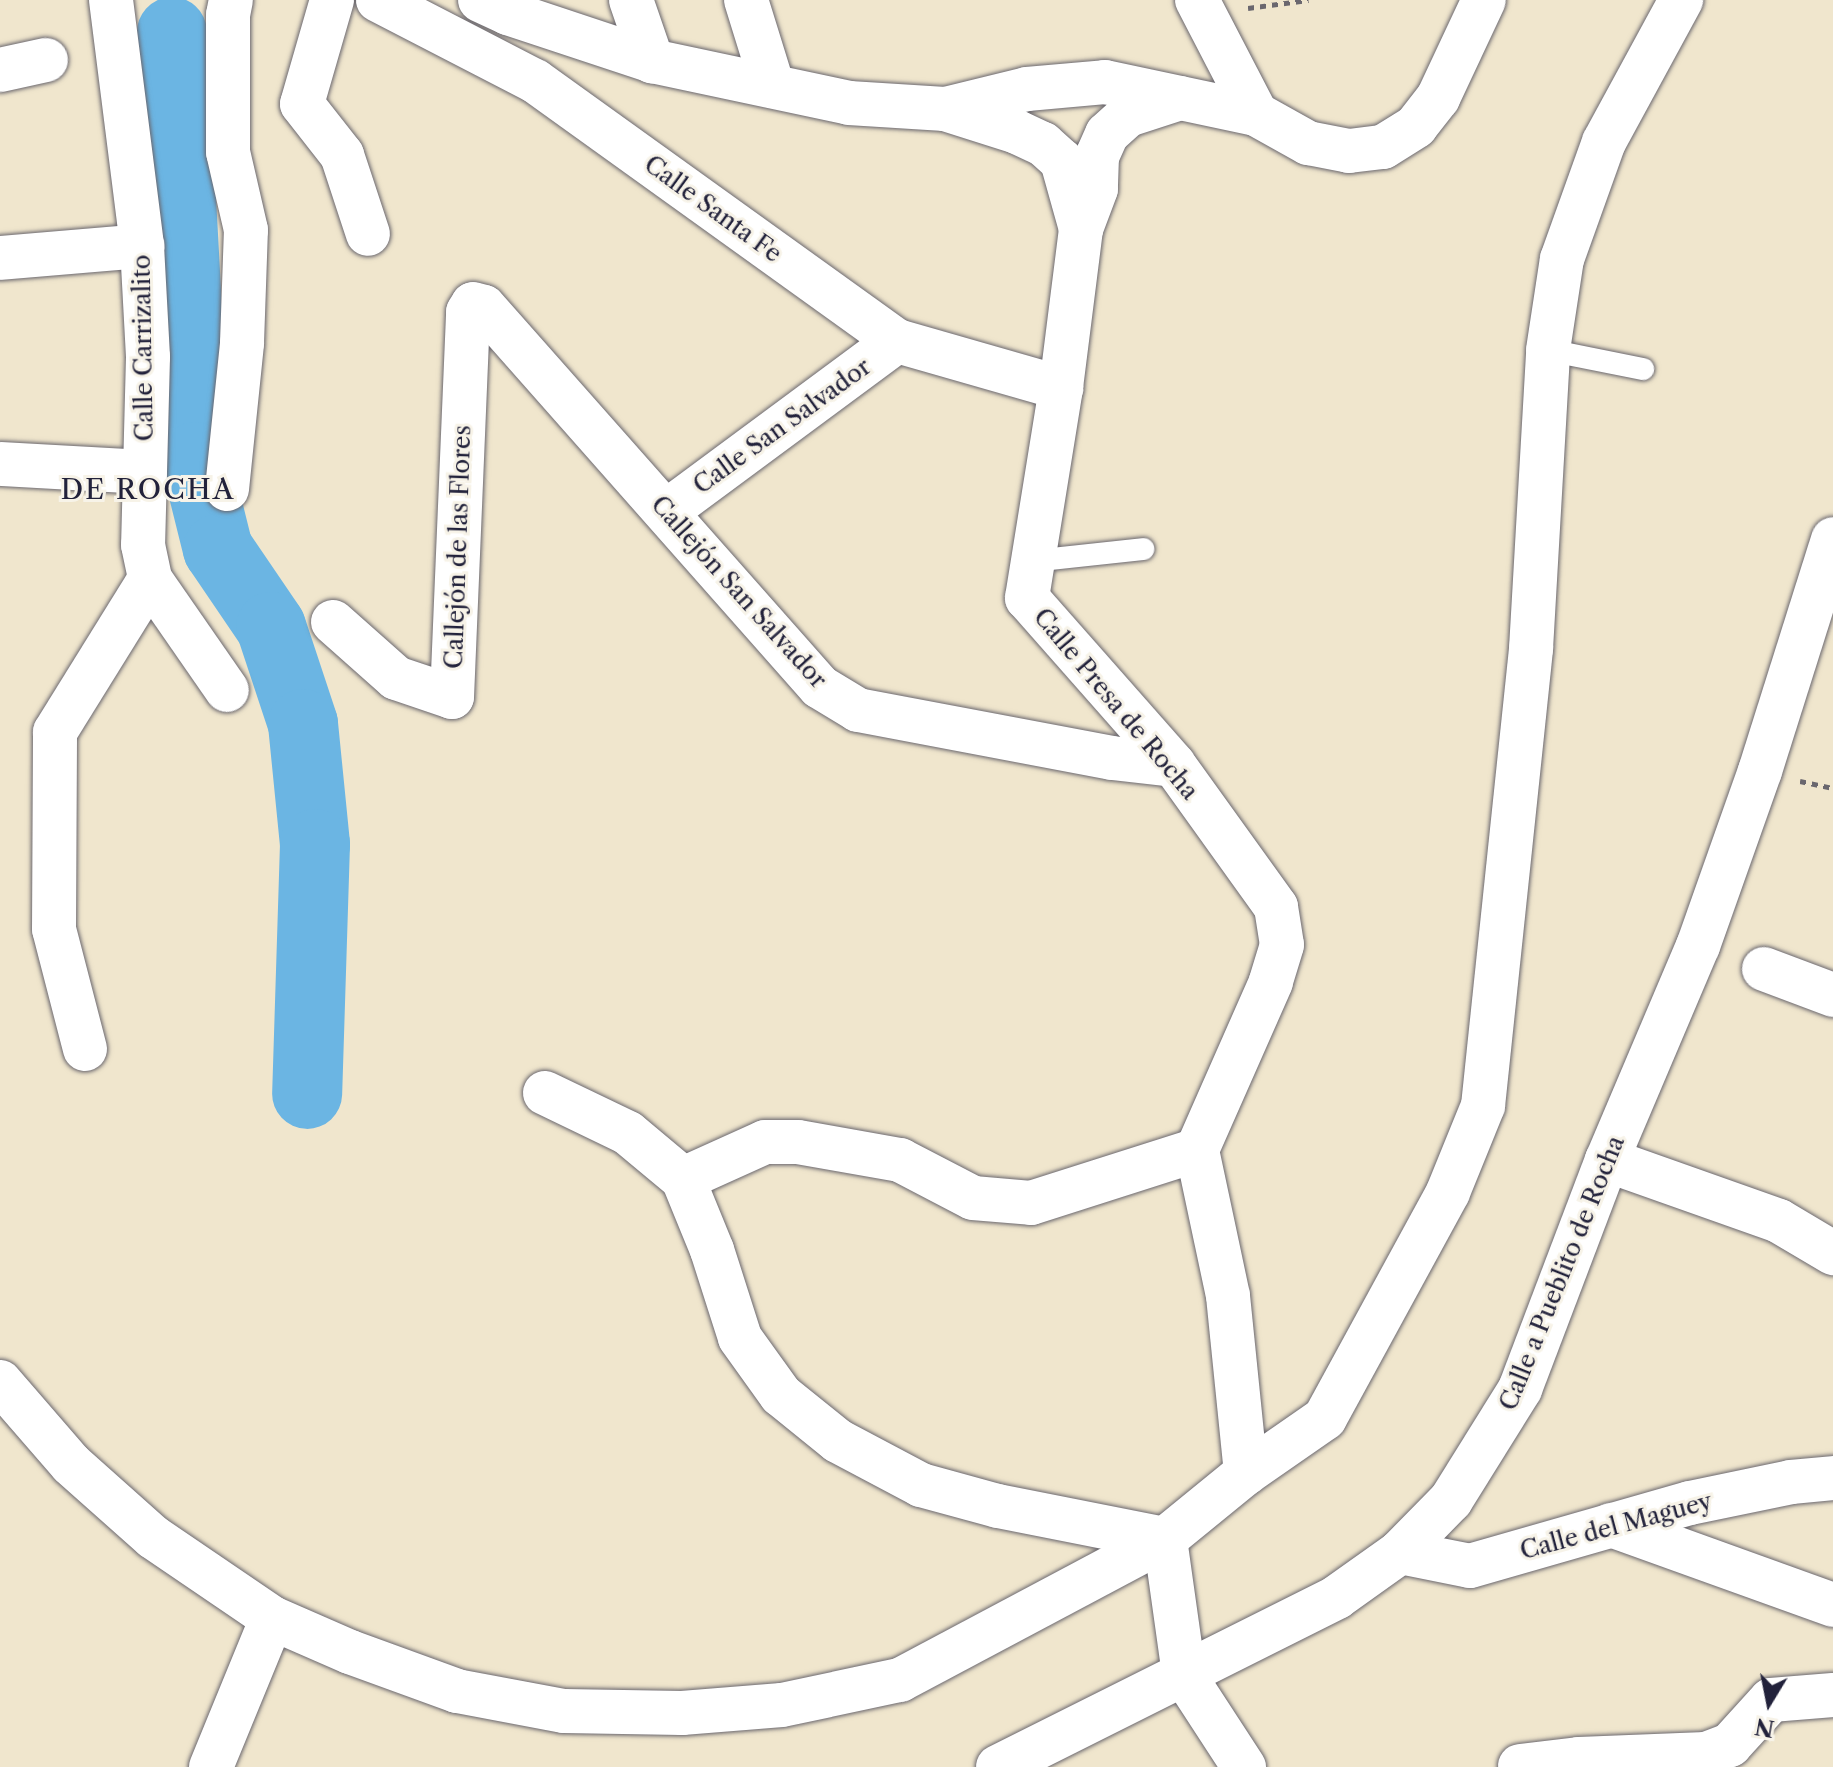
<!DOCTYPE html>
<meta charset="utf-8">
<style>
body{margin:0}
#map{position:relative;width:1833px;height:1767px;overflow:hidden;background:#f0e6cd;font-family:"Libre Caslon Text",serif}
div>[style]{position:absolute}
.river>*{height:70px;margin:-35px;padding:0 35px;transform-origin:35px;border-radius:35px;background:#6bb5e3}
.path>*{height:5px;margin-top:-2.5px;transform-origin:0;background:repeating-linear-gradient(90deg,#6a676e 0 6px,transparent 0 12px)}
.roads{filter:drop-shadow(0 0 2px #6a676e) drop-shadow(0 0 2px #6a676e)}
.lane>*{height:22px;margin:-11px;padding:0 11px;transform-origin:11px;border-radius:11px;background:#fff}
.street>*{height:44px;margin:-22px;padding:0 22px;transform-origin:22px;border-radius:22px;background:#fff}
.secondary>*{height:44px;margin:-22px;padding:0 22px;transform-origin:22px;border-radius:22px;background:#fff}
span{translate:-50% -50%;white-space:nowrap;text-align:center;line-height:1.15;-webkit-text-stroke:6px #f7f3e8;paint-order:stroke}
.street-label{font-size:24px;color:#22223b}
.quarter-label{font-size:28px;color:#22223b;letter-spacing:2px}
.north{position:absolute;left:1729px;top:1663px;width:80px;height:80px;-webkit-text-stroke:6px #f7f3e8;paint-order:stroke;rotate:190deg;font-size:22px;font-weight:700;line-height:32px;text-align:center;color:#22223b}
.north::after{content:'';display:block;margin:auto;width:28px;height:36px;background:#22223b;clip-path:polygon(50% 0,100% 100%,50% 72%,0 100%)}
</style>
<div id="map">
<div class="river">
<div style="left:172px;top:32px;width:426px;rotate:86.9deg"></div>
<div style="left:195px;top:457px;width:95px;rotate:76deg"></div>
<div style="left:218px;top:549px;width:94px;rotate:55.8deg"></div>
<div style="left:271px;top:627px;width:102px;rotate:71.7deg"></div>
<div style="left:303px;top:724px;width:121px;rotate:84.3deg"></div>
<div style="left:315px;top:844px;width:250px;rotate:91.8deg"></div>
</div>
<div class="path">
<div style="left:1248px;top:8px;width:61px;rotate:-7.6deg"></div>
<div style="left:1800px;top:781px;width:34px;rotate:12deg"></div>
</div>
<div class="roads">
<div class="lane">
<div style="left:1548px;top:350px;width:97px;rotate:11.3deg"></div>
<div style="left:1033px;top:561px;width:111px;rotate:-6.2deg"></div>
</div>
<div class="street">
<div style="left:111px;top:0;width:248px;rotate:82.8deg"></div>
<div style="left:142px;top:246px;width:111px;rotate:86.9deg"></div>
<div style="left:148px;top:357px;width:188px;rotate:91.5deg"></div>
<div style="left:143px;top:545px;width:35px;rotate:78deg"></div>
<div style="left:150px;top:579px;width:135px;rotate:55.3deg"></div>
<div style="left:332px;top:0;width:108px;rotate:106.1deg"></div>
<div style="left:302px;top:104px;width:65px;rotate:51.9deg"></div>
<div style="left:342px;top:155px;width:83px;rotate:71.8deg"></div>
<div style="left:378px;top:0;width:177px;rotate:27.3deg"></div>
<div style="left:535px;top:81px;width:446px;rotate:35.7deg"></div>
<div style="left:897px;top:341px;width:171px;rotate:16deg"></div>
<div style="left:631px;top:0;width:65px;rotate:71deg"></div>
<div style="left:746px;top:0;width:88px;rotate:72.8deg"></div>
<div style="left:1197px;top:0;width:128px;rotate:62.6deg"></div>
<div style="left:0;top:70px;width:47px;rotate:-12.3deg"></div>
<div style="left:1180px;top:98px;width:55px;rotate:161.9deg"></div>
<div style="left:1128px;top:115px;width:28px;rotate:138deg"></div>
<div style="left:1107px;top:134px;width:24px;rotate:114deg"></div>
<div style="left:1097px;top:156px;width:33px;rotate:92deg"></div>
<div style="left:1096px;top:189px;width:43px;rotate:110.6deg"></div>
<div style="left:1081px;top:229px;width:160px;rotate:97.2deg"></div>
<div style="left:1061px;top:388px;width:213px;rotate:99.2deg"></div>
<div style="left:1027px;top:598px;width:222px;rotate:48.6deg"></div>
<div style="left:1174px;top:765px;width:175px;rotate:54.3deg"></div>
<div style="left:1276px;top:907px;width:38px;rotate:81deg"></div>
<div style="left:1282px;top:945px;width:39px;rotate:107deg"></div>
<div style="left:1271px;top:982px;width:184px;rotate:113.8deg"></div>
<div style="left:1197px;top:1150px;width:149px;rotate:78deg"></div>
<div style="left:1228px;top:1296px;width:178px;rotate:84.2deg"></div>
<div style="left:945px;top:109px;width:76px;rotate:17.7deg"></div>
<div style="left:1017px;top:132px;width:29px;rotate:25deg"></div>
<div style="left:1043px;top:144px;width:25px;rotate:42deg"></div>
<div style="left:1062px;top:161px;width:71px;rotate:74.4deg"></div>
<div style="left:0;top:258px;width:143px;rotate:-4.8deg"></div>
<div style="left:0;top:464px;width:145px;rotate:3.2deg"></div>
<div style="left:227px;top:489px;width:147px;rotate:-84.1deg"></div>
<div style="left:242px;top:343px;width:113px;rotate:-88deg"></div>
<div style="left:246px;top:230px;width:80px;rotate:-103deg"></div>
<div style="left:228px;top:152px;width:137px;rotate:-90deg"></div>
<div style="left:228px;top:15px;width:15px;rotate:-79deg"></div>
<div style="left:667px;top:511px;width:286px;rotate:-36.5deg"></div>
<div style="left:333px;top:622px;width:84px;rotate:41.6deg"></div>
<div style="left:396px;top:678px;width:59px;rotate:18.7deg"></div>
<div style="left:452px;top:697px;width:385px;rotate:-87.6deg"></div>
<div style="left:468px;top:312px;width:9px;rotate:-58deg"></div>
<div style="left:473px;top:304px;width:11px;rotate:15deg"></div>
<div style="left:484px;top:307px;width:507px;rotate:48.52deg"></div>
<div style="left:820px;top:687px;width:44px;rotate:31.2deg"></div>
<div style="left:858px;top:710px;width:258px;rotate:10.7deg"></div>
<div style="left:1112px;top:758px;width:62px;rotate:6.4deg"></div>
<div style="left:1764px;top:969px;width:74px;rotate:20.6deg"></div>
<div style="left:85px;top:1049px;width:124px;rotate:-104.5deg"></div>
<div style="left:54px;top:929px;width:197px;rotate:-89.7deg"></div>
<div style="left:55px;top:732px;width:180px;rotate:-58.2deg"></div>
<div style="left:545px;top:1093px;width:92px;rotate:25.7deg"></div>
<div style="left:628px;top:1133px;width:72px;rotate:39.9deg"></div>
<div style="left:683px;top:1179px;width:77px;rotate:67.8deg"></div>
<div style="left:712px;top:1250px;width:92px;rotate:72.3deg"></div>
<div style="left:740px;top:1338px;width:70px;rotate:54.3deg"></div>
<div style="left:781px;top:1395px;width:73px;rotate:38.9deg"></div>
<div style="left:838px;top:1441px;width:94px;rotate:27.9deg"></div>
<div style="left:921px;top:1485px;width:80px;rotate:15.3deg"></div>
<div style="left:998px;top:1506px;width:170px;rotate:11.2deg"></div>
<div style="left:1607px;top:1160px;width:182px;rotate:19.5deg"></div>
<div style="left:1779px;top:1221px;width:63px;rotate:30.7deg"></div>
<div style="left:683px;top:1179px;width:90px;rotate:-24.3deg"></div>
<div style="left:765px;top:1142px;width:33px"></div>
<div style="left:798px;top:1142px;width:104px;rotate:10deg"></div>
<div style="left:900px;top:1160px;width:82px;rotate:27.5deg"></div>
<div style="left:973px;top:1198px;width:58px;rotate:4.9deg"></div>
<div style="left:1031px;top:1203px;width:174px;rotate:-17.7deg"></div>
<div style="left:0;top:1382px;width:108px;rotate:49.1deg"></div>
<div style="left:71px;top:1464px;width:110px;rotate:41.7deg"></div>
<div style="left:153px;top:1537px;width:144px;rotate:34.2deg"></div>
<div style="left:272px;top:1618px;width:85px;rotate:23.6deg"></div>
<div style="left:350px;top:1652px;width:114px;rotate:20deg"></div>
<div style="left:457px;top:1691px;width:109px;rotate:10.6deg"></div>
<div style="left:564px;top:1711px;width:118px;rotate:1deg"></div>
<div style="left:682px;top:1713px;width:100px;rotate:-4.6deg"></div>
<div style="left:782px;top:1705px;width:121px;rotate:-12deg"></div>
<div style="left:900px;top:1680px;width:300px;rotate:-28deg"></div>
<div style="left:1165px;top:1539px;width:104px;rotate:-39.2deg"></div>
<div style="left:1246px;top:1473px;width:96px;rotate:-34.8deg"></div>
<div style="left:1325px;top:1418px;width:257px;rotate:-61.4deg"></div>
<div style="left:1448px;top:1192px;width:93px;rotate:-67.9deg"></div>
<div style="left:1483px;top:1106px;width:460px;rotate:-84deg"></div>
<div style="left:1531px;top:649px;width:299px;rotate:-86.7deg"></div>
<div style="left:1548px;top:350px;width:92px;rotate:-81.3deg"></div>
<div style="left:1562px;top:259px;width:124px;rotate:-70.3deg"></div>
<div style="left:1604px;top:142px;width:162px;rotate:-61.5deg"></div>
<div style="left:1611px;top:1525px;width:236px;rotate:19.8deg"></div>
<div style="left:1165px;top:1539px;width:137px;rotate:82deg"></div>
<div style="left:1184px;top:1675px;width:110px;rotate:56.9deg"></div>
<div style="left:1400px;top:1552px;width:71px;rotate:11.3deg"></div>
<div style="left:1470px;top:1566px;width:229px;rotate:-16deg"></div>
<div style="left:1690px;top:1503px;width:103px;rotate:-11.7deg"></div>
<div style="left:1791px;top:1482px;width:42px;rotate:-5.4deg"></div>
<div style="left:1520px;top:1766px;width:59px;rotate:-6.8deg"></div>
<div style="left:1579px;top:1759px;width:127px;rotate:-2.3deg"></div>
<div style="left:1706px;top:1754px;width:26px;rotate:-21deg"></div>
<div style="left:1730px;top:1745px;width:61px;rotate:-47.7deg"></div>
<div style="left:1771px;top:1700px;width:62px;rotate:-4.6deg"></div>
<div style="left:211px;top:1767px;width:161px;rotate:-67.7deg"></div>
</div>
<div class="secondary">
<div style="left:480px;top:0;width:31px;rotate:25deg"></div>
<div style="left:508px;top:13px;width:152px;rotate:18.4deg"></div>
<div style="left:652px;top:61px;width:201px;rotate:12deg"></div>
<div style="left:849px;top:103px;width:96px;rotate:3.6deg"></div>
<div style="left:945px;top:109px;width:84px;rotate:-13.7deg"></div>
<div style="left:1027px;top:89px;width:78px;rotate:-5.1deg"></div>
<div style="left:1105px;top:82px;width:154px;rotate:12deg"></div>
<div style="left:1256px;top:114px;width:60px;rotate:29.1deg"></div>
<div style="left:1308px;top:143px;width:42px;rotate:11deg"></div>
<div style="left:1349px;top:151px;width:34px;rotate:-7deg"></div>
<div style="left:1383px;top:147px;width:39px;rotate:-32deg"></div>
<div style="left:1416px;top:126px;width:36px;rotate:-52deg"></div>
<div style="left:1438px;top:98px;width:108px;rotate:-64.9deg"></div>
<div style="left:998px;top:1767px;width:379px;rotate:-26.6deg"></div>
<div style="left:1337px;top:1597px;width:77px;rotate:-35.5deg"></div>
<div style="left:1400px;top:1552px;width:73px;rotate:-45.6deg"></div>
<div style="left:1451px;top:1500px;width:131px;rotate:-58.1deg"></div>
<div style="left:1520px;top:1389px;width:245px;rotate:-69.2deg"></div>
<div style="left:1607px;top:1160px;width:233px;rotate:-67deg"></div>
<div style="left:1698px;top:946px;width:186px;rotate:-70.5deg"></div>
<div style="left:1760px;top:771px;width:243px;rotate:-72.5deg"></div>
</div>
</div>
<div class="street-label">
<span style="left:713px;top:209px;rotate:36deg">Calle Santa Fe</span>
<span style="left:143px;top:348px;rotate:-91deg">Calle Carrizalito</span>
<span style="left:782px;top:426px;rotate:-36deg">Calle San Salvador</span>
<span style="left:458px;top:547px;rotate:-88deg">Callejón de las Flores</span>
<span style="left:739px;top:592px;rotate:48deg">Callejón San Salvador</span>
<span style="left:1116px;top:704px;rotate:50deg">Calle Presa de Rocha</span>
<span style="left:1562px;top:1273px;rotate:-68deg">Calle a Pueblito de Rocha</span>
<span style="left:1616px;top:1526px;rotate:-15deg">Calle del Maguey</span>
</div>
<div class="quarter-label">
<span style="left:148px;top:489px">DE ROCHA</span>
</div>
<div class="north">N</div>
</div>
